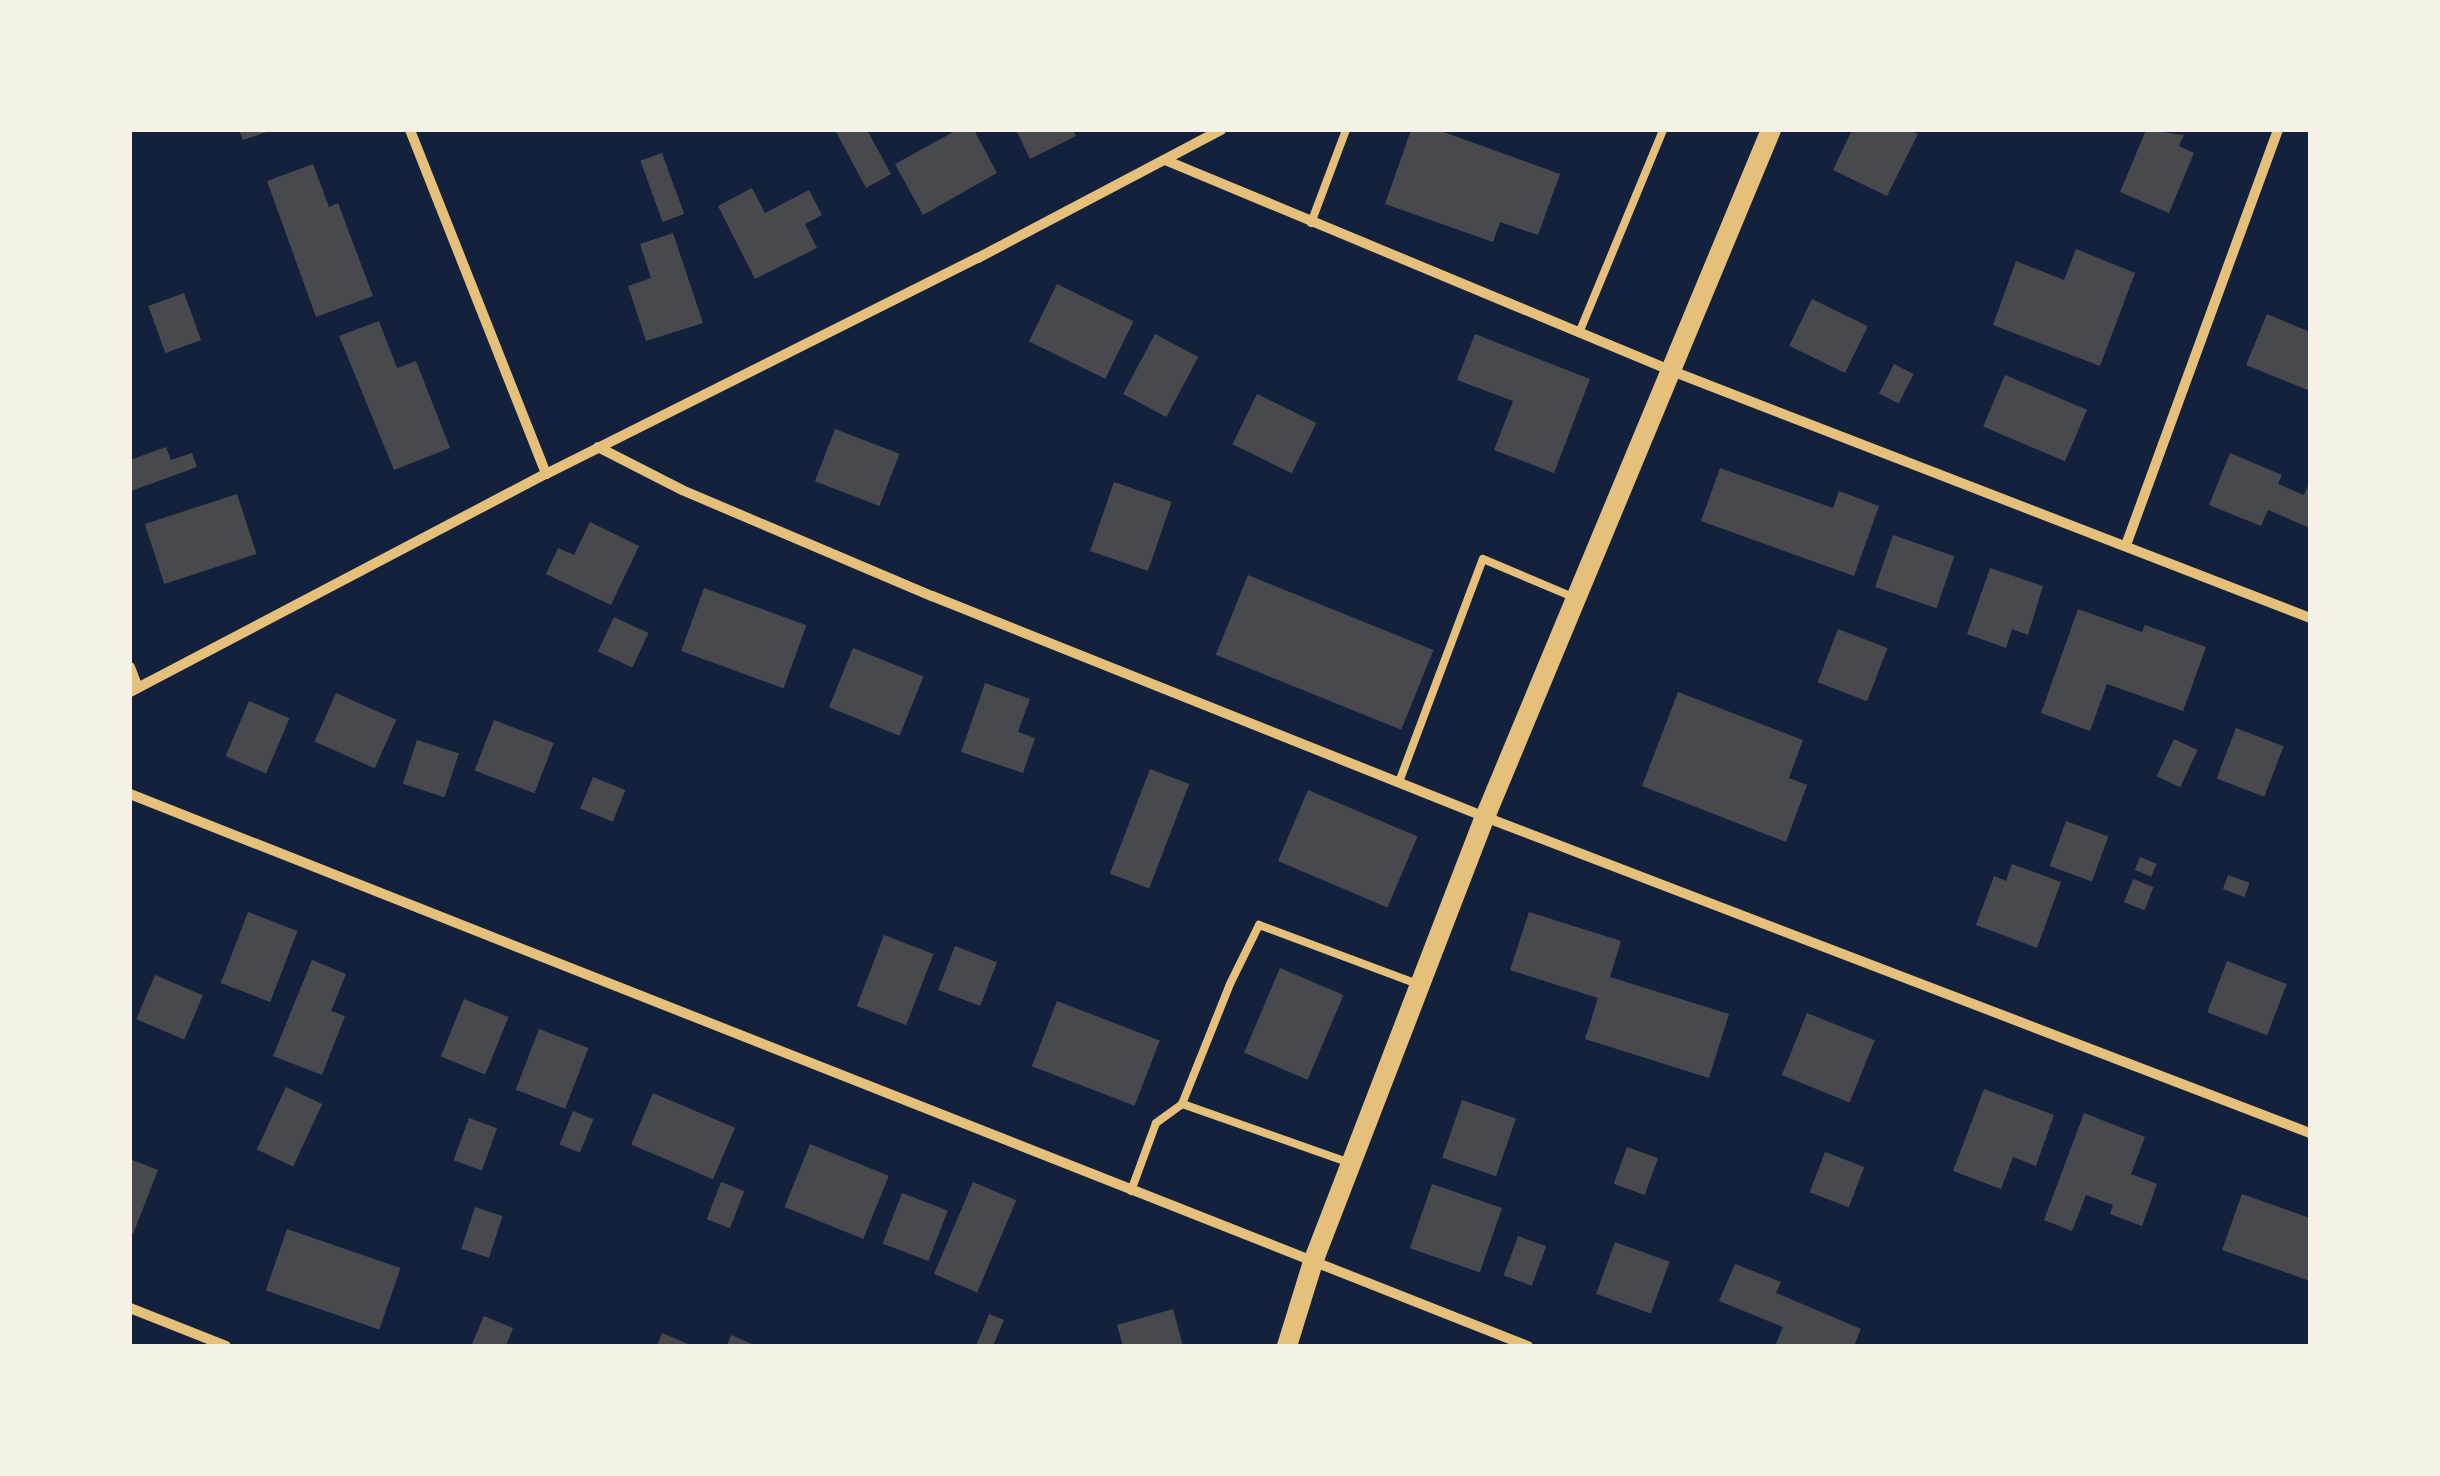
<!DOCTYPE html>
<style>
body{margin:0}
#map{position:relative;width:2440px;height:1476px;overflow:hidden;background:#14213d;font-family:"Archivo Narrow",sans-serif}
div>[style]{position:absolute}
.building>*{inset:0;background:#48494c;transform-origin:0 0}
.service>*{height:8px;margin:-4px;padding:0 4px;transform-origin:4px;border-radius:4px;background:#e5c07b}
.minor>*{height:10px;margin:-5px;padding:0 5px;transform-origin:5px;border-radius:5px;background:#e5c07b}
.secondary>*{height:20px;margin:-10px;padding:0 10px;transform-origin:10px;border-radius:10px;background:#e5c07b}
span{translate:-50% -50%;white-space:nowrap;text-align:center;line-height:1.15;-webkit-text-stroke:8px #f6f1e7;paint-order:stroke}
.frame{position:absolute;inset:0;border:132px solid #f6f1e7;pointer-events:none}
</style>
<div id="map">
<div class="building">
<div style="clip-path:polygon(239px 130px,270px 130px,270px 131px,243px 140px)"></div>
<div style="clip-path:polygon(835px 130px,867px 130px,891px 174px,866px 188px)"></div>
<div style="clip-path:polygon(957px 130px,974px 130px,997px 173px,923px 215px,895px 164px)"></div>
<div style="clip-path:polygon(1016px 130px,1073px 130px,1076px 136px,1030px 159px)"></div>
<div style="clip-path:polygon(1411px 130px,1438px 130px,1560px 174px,1538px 235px,1500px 222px,1493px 242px,1385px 204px)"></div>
<div style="clip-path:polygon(1852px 130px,1910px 130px,1918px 134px,1887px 196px,1833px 170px)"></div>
<div style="clip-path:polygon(2146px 130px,2184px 135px,2179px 146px,2194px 153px,2169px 213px,2120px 192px)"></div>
<div style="left:662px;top:153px;width:65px;height:23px;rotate:70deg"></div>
<div style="clip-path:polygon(313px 164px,329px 207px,338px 203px,373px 296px,316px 317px,267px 181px)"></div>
<div style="clip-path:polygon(752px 188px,765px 213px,809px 190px,822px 215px,805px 224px,817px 248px,755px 279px,718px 206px)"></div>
<div style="clip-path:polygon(673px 233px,703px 323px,646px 341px,628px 286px,651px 278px,640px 244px)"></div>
<div style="clip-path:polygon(2076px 249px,2135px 273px,2100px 366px,1993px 325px,2016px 261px,2064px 280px)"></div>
<div style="left:1057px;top:284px;width:85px;height:64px;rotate:26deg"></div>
<div style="left:184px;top:293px;width:50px;height:38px;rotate:70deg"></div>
<div style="left:1812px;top:299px;width:62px;height:52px;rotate:26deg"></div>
<div style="clip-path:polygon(2267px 314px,2310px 332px,2310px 391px,2246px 365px)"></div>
<div style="clip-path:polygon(379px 321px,397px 368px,416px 361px,450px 448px,394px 470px,339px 336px)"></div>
<div style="left:1155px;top:334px;width:49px;height:68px;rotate:28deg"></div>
<div style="clip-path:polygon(1475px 334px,1590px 379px,1554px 473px,1494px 450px,1513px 401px,1457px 380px)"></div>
<div style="left:1894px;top:364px;width:22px;height:33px;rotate:27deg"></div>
<div style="left:2005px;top:375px;width:89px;height:56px;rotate:23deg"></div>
<div style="left:1257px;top:394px;width:66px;height:56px;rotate:26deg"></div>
<div style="left:835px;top:429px;width:69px;height:56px;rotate:21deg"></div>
<div style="clip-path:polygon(166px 447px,171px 460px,192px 453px,197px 467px,131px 491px,130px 460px)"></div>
<div style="clip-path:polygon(2230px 453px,2282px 475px,2278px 484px,2304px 495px,2310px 481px,2310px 528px,2268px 510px,2261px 526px,2209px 505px)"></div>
<div style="clip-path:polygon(1720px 468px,1833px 508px,1839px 491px,1879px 506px,1854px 576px,1701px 521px)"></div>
<div style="left:1114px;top:482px;width:61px;height:73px;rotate:19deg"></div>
<div style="left:237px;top:494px;width:63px;height:97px;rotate:72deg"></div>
<div style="clip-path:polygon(590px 522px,639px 546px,611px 605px,546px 574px,558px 548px,574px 555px)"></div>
<div style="left:1893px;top:535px;width:65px;height:55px;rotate:19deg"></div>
<div style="clip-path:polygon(1990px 568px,2043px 586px,2028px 635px,2012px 629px,2006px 648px,1967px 634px)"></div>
<div style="left:1248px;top:575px;width:200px;height:86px;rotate:22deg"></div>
<div style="left:704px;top:588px;width:109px;height:67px;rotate:20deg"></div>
<div style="clip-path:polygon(2078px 609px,2142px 632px,2145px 625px,2206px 647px,2183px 711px,2107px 684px,2090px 731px,2041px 713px)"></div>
<div style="left:614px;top:617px;width:38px;height:38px;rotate:25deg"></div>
<div style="left:1838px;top:629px;width:53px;height:57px;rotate:21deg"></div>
<div style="left:853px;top:648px;width:76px;height:64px;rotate:22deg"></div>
<div style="clip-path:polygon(985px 683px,1030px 699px,1018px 732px,1035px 738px,1023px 773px,961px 752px)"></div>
<div style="clip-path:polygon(1678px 692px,1803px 740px,1789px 778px,1807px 785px,1786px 842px,1642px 786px)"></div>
<div style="left:336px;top:693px;width:66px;height:53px;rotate:24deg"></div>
<div style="left:249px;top:701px;width:44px;height:60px;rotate:23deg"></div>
<div style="left:494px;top:720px;width:64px;height:54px;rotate:21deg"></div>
<div style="left:2236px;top:728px;width:51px;height:54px;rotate:21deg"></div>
<div style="left:2174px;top:739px;width:26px;height:41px;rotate:25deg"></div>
<div style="left:417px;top:740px;width:44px;height:46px;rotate:18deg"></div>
<div style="left:1150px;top:769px;width:42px;height:112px;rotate:21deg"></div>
<div style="left:593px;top:777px;width:35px;height:34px;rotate:22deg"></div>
<div style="left:1308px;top:790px;width:119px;height:77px;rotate:23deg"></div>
<div style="left:2066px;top:821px;width:45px;height:48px;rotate:20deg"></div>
<div style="left:2140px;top:857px;width:18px;height:14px;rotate:22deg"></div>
<div style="clip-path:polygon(2012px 864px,2061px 882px,2037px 948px,1976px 925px,1994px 876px,2006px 881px)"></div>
<div style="left:2228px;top:875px;width:23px;height:15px;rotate:20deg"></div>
<div style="left:2133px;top:879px;width:22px;height:25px;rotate:21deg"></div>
<div style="left:248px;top:912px;width:53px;height:76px;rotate:21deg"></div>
<div style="clip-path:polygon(1529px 912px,1621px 941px,1610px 977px,1729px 1014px,1709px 1078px,1585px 1039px,1598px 998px,1510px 970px)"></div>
<div style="left:884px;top:935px;width:53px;height:76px;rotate:21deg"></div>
<div style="left:955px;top:946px;width:45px;height:47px;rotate:21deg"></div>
<div style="clip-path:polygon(312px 960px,346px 974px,331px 1011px,345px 1016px,322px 1075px,273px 1056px)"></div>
<div style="left:2227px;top:961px;width:64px;height:55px;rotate:21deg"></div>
<div style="left:1280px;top:968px;width:69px;height:92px;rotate:23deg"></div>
<div style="left:155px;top:975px;width:52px;height:48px;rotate:23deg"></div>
<div style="left:464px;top:999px;width:48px;height:62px;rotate:22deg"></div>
<div style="left:1057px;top:1001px;width:110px;height:70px;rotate:21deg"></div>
<div style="left:1807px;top:1013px;width:73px;height:67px;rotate:22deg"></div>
<div style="left:539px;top:1029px;width:53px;height:65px;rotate:21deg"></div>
<div style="left:286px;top:1087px;width:40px;height:69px;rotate:25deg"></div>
<div style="clip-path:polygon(1984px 1089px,2054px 1115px,2036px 1166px,2013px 1157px,2001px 1189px,1953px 1171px)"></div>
<div style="left:653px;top:1093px;width:89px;height:56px;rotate:23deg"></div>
<div style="left:1462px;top:1100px;width:57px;height:61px;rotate:19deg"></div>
<div style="left:573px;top:1111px;width:22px;height:36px;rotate:22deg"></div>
<div style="clip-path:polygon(2084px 1113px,2145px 1137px,2131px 1174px,2157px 1184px,2142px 1226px,2110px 1214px,2113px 1205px,2086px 1195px,2072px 1231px,2044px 1220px)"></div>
<div style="left:469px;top:1118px;width:30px;height:45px;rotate:20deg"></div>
<div style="left:810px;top:1144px;width:85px;height:68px;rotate:22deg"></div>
<div style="left:1627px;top:1147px;width:33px;height:39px;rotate:20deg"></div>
<div style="left:1825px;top:1152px;width:42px;height:43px;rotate:21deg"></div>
<div style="clip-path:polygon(130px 1159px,158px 1170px,133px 1234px,130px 1233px)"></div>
<div style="left:721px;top:1182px;width:25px;height:40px;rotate:21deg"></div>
<div style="left:973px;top:1182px;width:47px;height:100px;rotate:23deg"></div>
<div style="left:1432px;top:1184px;width:74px;height:68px;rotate:19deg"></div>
<div style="left:902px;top:1193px;width:49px;height:54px;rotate:21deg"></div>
<div style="clip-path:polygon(2242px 1194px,2310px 1218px,2310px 1281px,2222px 1250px)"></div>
<div style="left:475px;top:1207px;width:29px;height:44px;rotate:18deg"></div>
<div style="left:287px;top:1229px;width:120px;height:65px;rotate:19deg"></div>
<div style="left:1518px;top:1236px;width:30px;height:42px;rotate:20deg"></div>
<div style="left:1615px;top:1242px;width:58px;height:55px;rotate:20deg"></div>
<div style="clip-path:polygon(1735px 1264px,1781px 1282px,1776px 1293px,1861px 1329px,1854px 1346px,1775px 1346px,1783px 1327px,1719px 1301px)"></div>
<div style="clip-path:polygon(1173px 1309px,1183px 1346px,1123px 1346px,1117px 1325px)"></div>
<div style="clip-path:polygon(989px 1314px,1004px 1320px,993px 1346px,976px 1346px)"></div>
<div style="clip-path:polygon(484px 1316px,513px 1328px,506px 1346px,471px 1346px)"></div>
<div style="clip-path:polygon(662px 1333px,693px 1346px,657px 1346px)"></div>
<div style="clip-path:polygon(731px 1335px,757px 1346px,727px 1346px)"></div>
</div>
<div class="service">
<div style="left:1311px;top:223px;width:99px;rotate:-69.4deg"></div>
<div style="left:1579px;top:333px;width:220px;rotate:-67.5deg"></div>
<div style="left:1399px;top:782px;width:238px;rotate:-69.4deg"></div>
<div style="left:1483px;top:559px;width:98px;rotate:22.9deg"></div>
<div style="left:1350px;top:1163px;width:178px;rotate:-160.6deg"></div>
<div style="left:1182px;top:1104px;width:129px;rotate:-68.2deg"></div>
<div style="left:1230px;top:984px;width:66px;rotate:-63.8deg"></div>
<div style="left:1259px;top:925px;width:172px;rotate:20.4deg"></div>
<div style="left:1131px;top:1191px;width:72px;rotate:-69.8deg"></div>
<div style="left:1156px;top:1123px;width:32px;rotate:-36deg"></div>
</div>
<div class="minor">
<div style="left:410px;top:130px;width:370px;rotate:68.4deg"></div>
<div style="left:1165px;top:160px;width:549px;rotate:22.6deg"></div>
<div style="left:1672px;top:371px;width:684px;rotate:21.16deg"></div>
<div style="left:598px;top:447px;width:94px;rotate:27.1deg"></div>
<div style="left:682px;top:490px;width:272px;rotate:23deg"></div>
<div style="left:932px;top:596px;width:596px;rotate:21.78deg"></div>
<div style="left:1485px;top:817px;width:883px;rotate:20.96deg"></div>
<div style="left:2126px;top:545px;width:442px;rotate:-69.9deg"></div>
<div style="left:130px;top:667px;width:22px;rotate:69deg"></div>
<div style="left:130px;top:692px;width:470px;rotate:-27.7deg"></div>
<div style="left:546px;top:474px;width:483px;rotate:-26.6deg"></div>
<div style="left:978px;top:258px;width:275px;rotate:-27.8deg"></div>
<div style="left:130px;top:794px;width:1503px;rotate:21.55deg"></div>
<div style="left:130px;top:1308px;width:103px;rotate:21.6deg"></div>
</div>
<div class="secondary">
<div style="left:1287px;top:1346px;width:88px;rotate:-72.8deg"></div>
<div style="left:1313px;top:1262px;width:477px;rotate:-68.9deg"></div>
<div style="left:1485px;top:817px;width:744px;rotate:-67.4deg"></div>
</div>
<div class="frame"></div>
</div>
